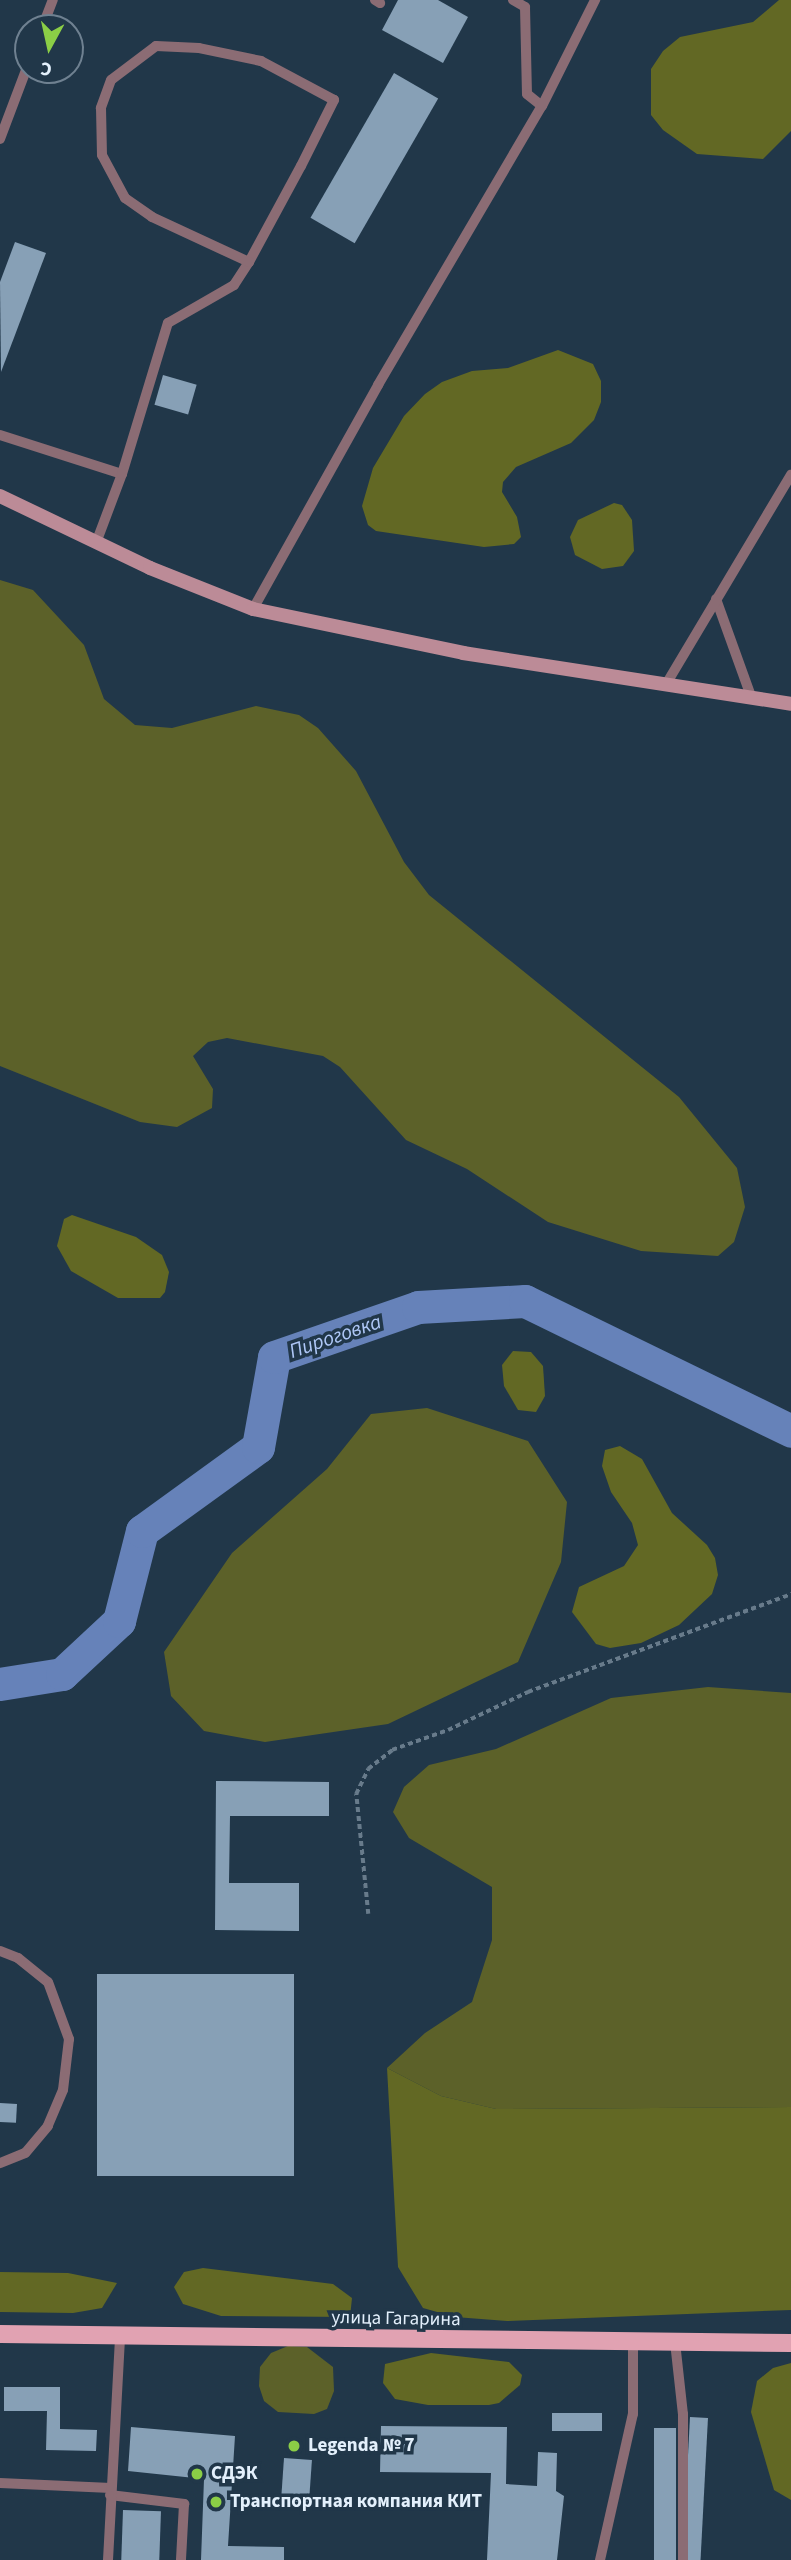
<!DOCTYPE html>
<meta charset="utf-8">
<style>
body{margin:0}
#map{position:relative;width:791px;height:2560px;overflow:hidden;background:#213749;font-family:"Source Sans 3",sans-serif}
div>[style]{position:absolute}
.green>*{inset:0;background:#5c6129}
.forest>*{inset:0;background:#626824}
.river>*{height:33px;margin:-16.5px;padding:0 16.5px;transform-origin:16.5px;border-radius:16.5px;background:#6682b9}
.building>*{inset:0;background:#87a0b6;transform-origin:0 0}
.path>*{height:3.5px;margin-top:-1.75px;transform-origin:0;background:repeating-linear-gradient(90deg,#687b8b 0 5px,transparent 0 8.5px)}
.service>*{height:10px;margin:-5px;padding:0 5px;transform-origin:5px;border-radius:5px;background:#8b6c74}
.secondary>*{height:14px;margin:-7px;padding:0 7px;transform-origin:7px;border-radius:7px;background:#bc8b97}
.primary>*{height:18px;margin:-9px;padding:0 9px;transform-origin:9px;border-radius:9px;background:#e1a2b2}
.dots>*{width:19px;height:19px;translate:-50% -50%;box-sizing:border-box;border:4px solid #213749;border-radius:50%}
span{translate:-50% -50%;white-space:nowrap;text-align:center;line-height:1.15;-webkit-text-stroke:7px #213749;paint-order:stroke}
.street-label{font-size:19px;color:#e3f0fc}
.poi-label{font-size:19px;color:#e3f0fc;font-weight:700}
.left{translate:0 -50%;text-align:left}
.water-label{font-size:21px;color:#aec7f6;font-style:italic}
.north{position:absolute;left:14px;top:14px;width:70px;height:70px;box-sizing:border-box;background:#213749;border:2px solid #6f8191;border-radius:50%;rotate:188deg;font-size:19px;font-weight:700;line-height:28px;text-align:center;color:#e3f0fc}
.north::after{content:'';display:block;margin:auto;width:24px;height:32px;background:#8bce46;clip-path:polygon(50% 0,100% 100%,50% 72%,0 100%)}
</style>
<div id="map">
<div class="green">
<div style="clip-path:polygon(0 580px,33px 590px,84px 645px,104px 699px,135px 725px,172px 728px,256px 706px,299px 715px,318px 728px,356px 771px,404px 862px,429px 895px,679px 1097px,737px 1168px,745px 1207px,734px 1242px,718px 1256px,641px 1251px,548px 1222px,467px 1169px,406px 1140px,340px 1067px,323px 1056px,227px 1038px,208px 1042px,193px 1056px,213px 1089px,212px 1108px,177px 1127px,140px 1122px,0 1066px)"></div>
<div style="clip-path:polygon(427px 1408px,528px 1441px,567px 1502px,561px 1562px,518px 1662px,388px 1724px,265px 1742px,204px 1731px,171px 1696px,164px 1652px,232px 1553px,327px 1469px,371px 1414px)"></div>
<div style="clip-path:polygon(708px 1687px,791px 1693px,791px 2107px,496px 2109px,441px 2096px,387px 2068px,425px 2033px,472px 2002px,492px 1940px,492px 1887px,409px 1838px,393px 1812px,404px 1787px,429px 1765px,496px 1749px,611px 1698px)"></div>
<div style="clip-path:polygon(288px 2346px,307px 2347px,333px 2367px,334px 2391px,327px 2409px,314px 2414px,278px 2412px,264px 2401px,259px 2386px,260px 2367px,271px 2353px)"></div>
</div>
<div class="forest">
<div style="clip-path:polygon(779px 0,791px 0,791px 131px,763px 159px,697px 154px,663px 130px,651px 115px,651px 69px,663px 51px,680px 37px,753px 22px)"></div>
<div style="clip-path:polygon(558px 350px,593px 364px,601px 381px,601px 402px,594px 420px,571px 443px,516px 467px,503px 482px,502px 492px,517px 517px,521px 537px,514px 544px,484px 547px,376px 531px,368px 525px,362px 506px,373px 468px,404px 416px,425px 394px,442px 382px,472px 371px,508px 368px)"></div>
<div style="clip-path:polygon(614px 503px,622px 505px,632px 520px,634px 551px,623px 566px,602px 569px,575px 555px,570px 537px,578px 520px)"></div>
<div style="clip-path:polygon(72px 1215px,136px 1237px,162px 1255px,169px 1272px,165px 1292px,160px 1298px,118px 1298px,71px 1271px,57px 1246px,64px 1219px)"></div>
<div style="clip-path:polygon(513px 1351px,531px 1352px,543px 1366px,545px 1396px,536px 1412px,518px 1410px,504px 1386px,502px 1365px)"></div>
<div style="clip-path:polygon(620px 1446px,642px 1459px,672px 1513px,707px 1545px,715px 1558px,718px 1575px,712px 1594px,679px 1625px,641px 1643px,610px 1648px,596px 1644px,572px 1612px,579px 1587px,624px 1566px,638px 1545px,632px 1523px,611px 1492px,602px 1466px,605px 1450px)"></div>
<div style="clip-path:polygon(387px 2068px,441px 2096px,496px 2109px,791px 2107px,791px 2310px,507px 2321px,455px 2317px,423px 2308px,398px 2267px)"></div>
<div style="clip-path:polygon(203px 2268px,333px 2284px,352px 2298px,350px 2317px,221px 2316px,183px 2304px,174px 2287px,184px 2272px)"></div>
<div style="clip-path:polygon(0 2272px,68px 2273px,117px 2283px,102px 2308px,73px 2313px,0 2312px)"></div>
<div style="clip-path:polygon(431px 2353px,509px 2362px,522px 2375px,520px 2385px,499px 2403px,489px 2405px,428px 2405px,395px 2399px,383px 2383px,385px 2364px)"></div>
<div style="clip-path:polygon(791px 2363px,791px 2500px,774px 2490px,751px 2412px,757px 2381px,773px 2368px)"></div>
</div>
<div class="river">
<div style="left:0;top:1684px;width:63px;rotate:-9.2deg"></div>
<div style="left:62px;top:1674px;width:78px;rotate:-42.9deg"></div>
<div style="left:119px;top:1621px;width:93px;rotate:-75.7deg"></div>
<div style="left:142px;top:1531px;width:143px;rotate:-35.9deg"></div>
<div style="left:258px;top:1447px;width:91px;rotate:-79.9deg"></div>
<div style="left:274px;top:1357px;width:152px;rotate:-19.1deg"></div>
<div style="left:418px;top:1307px;width:107px;rotate:-3.2deg"></div>
<div style="left:525px;top:1301px;width:296px;rotate:26deg"></div>
</div>
<div class="building">
<div style="clip-path:polygon(398px 0,438px 0,468px 17px,443px 63px,382px 30px)"></div>
<div style="left:394px;top:73px;width:51px;height:167px;rotate:30deg"></div>
<div style="clip-path:polygon(15px 242px,46px 253px,1px 372px,0 282px)"></div>
<div style="left:163px;top:375px;width:35px;height:31px;rotate:16deg"></div>
<div style="clip-path:polygon(216px 1781px,329px 1782px,329px 1816px,230px 1816px,229px 1883px,299px 1883px,299px 1931px,215px 1930px)"></div>
<div style="left:97px;top:1974px;width:197px;height:202px"></div>
<div style="left:0;top:2103px;width:17px;height:19px;rotate:3deg"></div>
<div style="clip-path:polygon(4px 2387px,60px 2387px,60px 2429px,97px 2430px,96px 2451px,46px 2450px,47px 2411px,4px 2411px)"></div>
<div style="left:552px;top:2413px;width:50px;height:18px"></div>
<div style="left:690px;top:2417px;width:18px;height:143px;rotate:3deg"></div>
<div style="clip-path:polygon(381px 2426px,507px 2427px,506px 2484px,537px 2486px,538px 2452px,557px 2453px,556px 2491px,564px 2496px,557px 2560px,487px 2560px,491px 2473px,380px 2472px)"></div>
<div style="clip-path:polygon(131px 2427px,235px 2436px,228px 2546px,284px 2547px,284px 2560px,201px 2560px,204px 2479px,128px 2471px)"></div>
<div style="left:654px;top:2428px;width:22px;height:132px"></div>
<div style="left:284px;top:2458px;width:28px;height:43px;rotate:4deg"></div>
<div style="left:123px;top:2510px;width:38px;height:50px;rotate:2deg"></div>
</div>
<div class="path">
<div style="left:368px;top:1914px;width:121px;rotate:-95.7deg"></div>
<div style="left:356px;top:1794px;width:28px;rotate:-64deg"></div>
<div style="left:368px;top:1769px;width:31px;rotate:-38deg"></div>
<div style="left:392px;top:1750px;width:59px;rotate:-19.7deg"></div>
<div style="left:448px;top:1730px;width:89px;rotate:-25.4deg"></div>
<div style="left:528px;top:1692px;width:281px;rotate:-20.4deg"></div>
</div>
<div class="service">
<div style="left:375px;top:0;width:6px;rotate:31deg"></div>
<div style="left:513px;top:0;width:14px;rotate:30deg"></div>
<div style="left:525px;top:7px;width:87px;rotate:88.7deg"></div>
<div style="left:527px;top:94px;width:19px;rotate:39deg"></div>
<div style="left:42px;top:28px;width:30px;rotate:-69deg"></div>
<div style="left:0;top:139px;width:79px;rotate:-69.3deg"></div>
<div style="left:0;top:435px;width:128px;rotate:17.7deg"></div>
<div style="left:96px;top:543px;width:74px;rotate:-69.4deg"></div>
<div style="left:122px;top:474px;width:158px;rotate:-73.1deg"></div>
<div style="left:168px;top:323px;width:76px;rotate:-29.9deg"></div>
<div style="left:234px;top:285px;width:27px;rotate:-57deg"></div>
<div style="left:249px;top:262px;width:109px;rotate:-61.6deg"></div>
<div style="left:301px;top:166px;width:74px;rotate:-63.4deg"></div>
<div style="left:334px;top:100px;width:83px;rotate:-151.9deg"></div>
<div style="left:261px;top:61px;width:63px;rotate:-168.2deg"></div>
<div style="left:199px;top:48px;width:43px;rotate:-177.3deg"></div>
<div style="left:156px;top:46px;width:56px;rotate:142.9deg"></div>
<div style="left:111px;top:80px;width:30px;rotate:110deg"></div>
<div style="left:101px;top:108px;width:47px;rotate:88.8deg"></div>
<div style="left:102px;top:155px;width:49px;rotate:61.9deg"></div>
<div style="left:125px;top:198px;width:33px;rotate:35deg"></div>
<div style="left:152px;top:217px;width:107px;rotate:24.9deg"></div>
<div style="left:716px;top:599px;width:106px;rotate:70.2deg"></div>
<div style="left:253px;top:609px;width:257px;rotate:-60.8deg"></div>
<div style="left:378px;top:385px;width:324px;rotate:-59.6deg"></div>
<div style="left:542px;top:106px;width:119px;rotate:-63.4deg"></div>
<div style="left:665px;top:686px;width:246px;rotate:-59.2deg"></div>
<div style="left:0;top:1951px;width:19px;rotate:21deg"></div>
<div style="left:18px;top:1958px;width:38px;rotate:39deg"></div>
<div style="left:48px;top:1982px;width:61px;rotate:69.8deg"></div>
<div style="left:69px;top:2039px;width:51px;rotate:96.7deg"></div>
<div style="left:63px;top:2090px;width:39px;rotate:113deg"></div>
<div style="left:48px;top:2126px;width:35px;rotate:130deg"></div>
<div style="left:25px;top:2153px;width:27px;rotate:158deg"></div>
<div style="left:675px;top:2342px;width:72px;rotate:83.7deg"></div>
<div style="left:683px;top:2414px;width:146px;rotate:90deg"></div>
<div style="left:0;top:2483px;width:111px;rotate:2.6deg"></div>
<div style="left:110px;top:2495px;width:75px;rotate:6.9deg"></div>
<div style="left:184px;top:2504px;width:56px;rotate:93.1deg"></div>
<div style="left:108px;top:2560px;width:224px;rotate:-86.9deg"></div>
<div style="left:600px;top:2560px;width:150px;rotate:-77.3deg"></div>
<div style="left:633px;top:2414px;width:72px;rotate:-90deg"></div>
</div>
<div class="secondary">
<div style="left:0;top:496px;width:166px;rotate:25.6deg"></div>
<div style="left:150px;top:568px;width:111px;rotate:21.7deg"></div>
<div style="left:253px;top:609px;width:215px;rotate:11.8deg"></div>
<div style="left:463px;top:653px;width:332px;rotate:8.8deg"></div>
</div>
<div class="primary">
<div style="left:0;top:2334px;width:791px;rotate:0.65deg"></div>
</div>
<div class="dots">
<div style="left:294px;top:2446px;background:#8bce46"></div>
<div style="left:197px;top:2474px;background:#8bce46"></div>
<div style="left:216px;top:2502px;background:#8bce46"></div>
</div>
<div class="street-label">
<span style="left:396px;top:2319px;rotate:1deg">улица Гагарина</span>
</div>
<div class="poi-label">
<span class="left" style="left:308px;top:2446px">Legenda № 7</span>
<span class="left" style="left:211px;top:2474px">СДЭК</span>
<span class="left" style="left:230px;top:2502px">Транспортная компания КИТ</span>
</div>
<div class="water-label">
<span style="left:335px;top:1336px;rotate:-19deg">Пироговка</span>
</div>
<div class="north">С</div>
</div>
